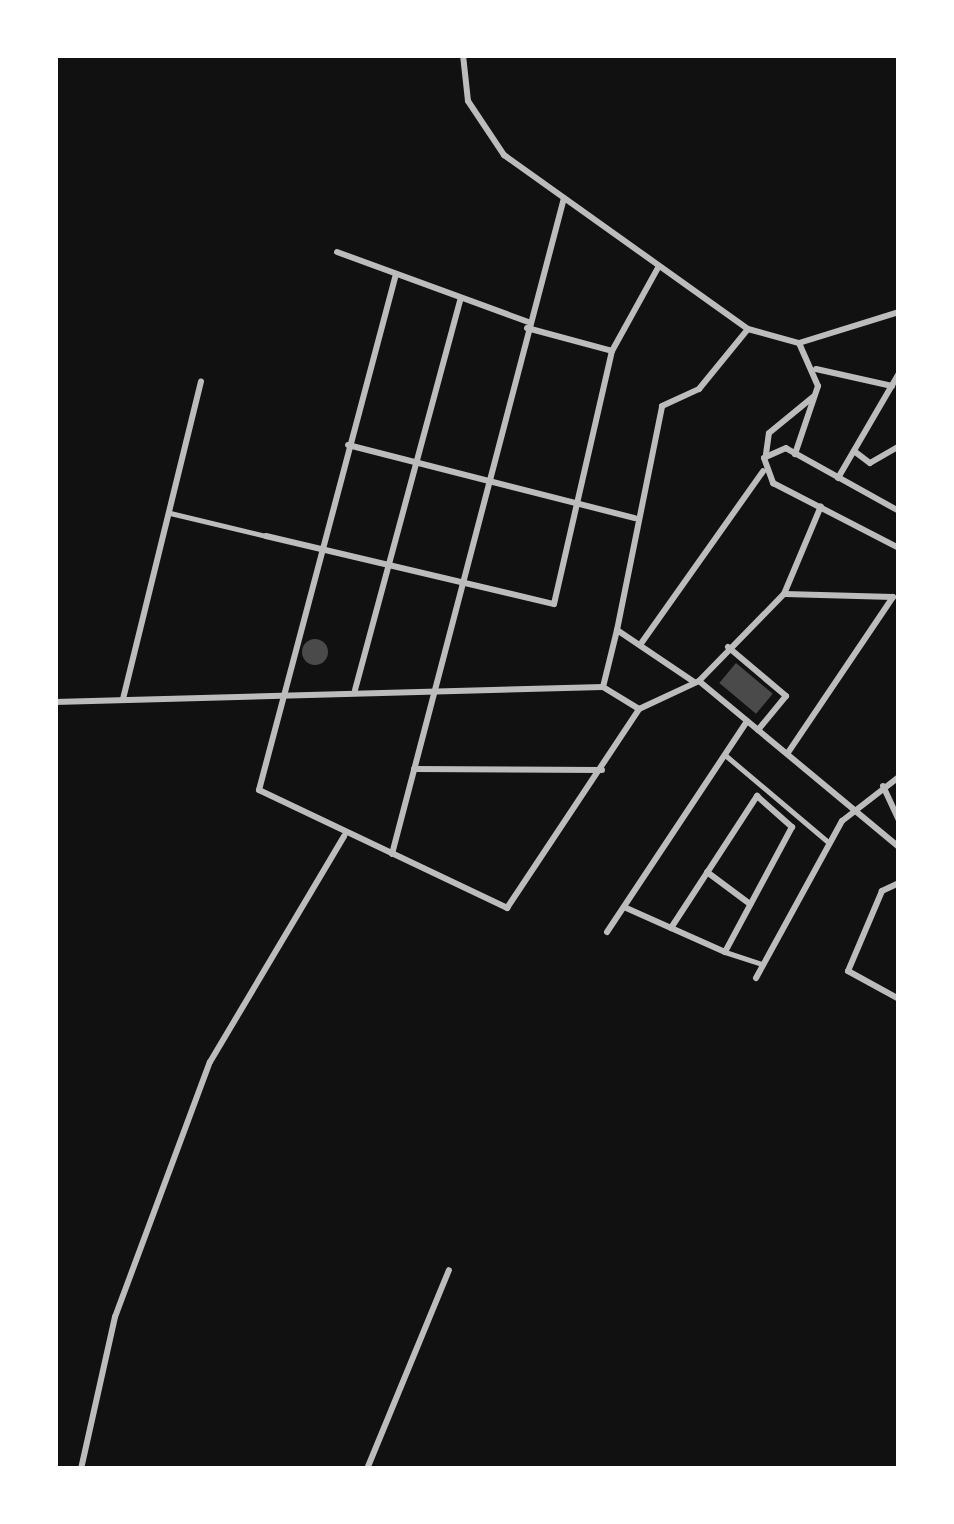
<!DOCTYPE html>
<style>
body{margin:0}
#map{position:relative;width:954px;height:1524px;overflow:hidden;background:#111;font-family:"Asap Condensed",sans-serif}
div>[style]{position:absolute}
.building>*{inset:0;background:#4a4a4a;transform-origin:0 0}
.round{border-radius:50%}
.pedestrian>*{height:5px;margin:-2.5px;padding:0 2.5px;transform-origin:2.5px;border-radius:2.5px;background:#bcbcbc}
.minor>*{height:6px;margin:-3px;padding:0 3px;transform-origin:3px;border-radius:3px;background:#bcbcbc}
span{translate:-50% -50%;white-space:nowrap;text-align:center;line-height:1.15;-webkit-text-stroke:8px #fff;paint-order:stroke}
.frame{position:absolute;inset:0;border:58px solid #fff;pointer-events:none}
</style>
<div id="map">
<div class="building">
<div class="round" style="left:302px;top:639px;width:26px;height:26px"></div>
<div style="left:736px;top:663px;width:48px;height:26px;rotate:40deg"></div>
</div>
<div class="pedestrian">
<div style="left:170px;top:513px;width:99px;rotate:13.5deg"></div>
<div style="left:725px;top:755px;width:136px;rotate:40.2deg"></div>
<div style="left:725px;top:952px;width:40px;rotate:18deg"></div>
</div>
<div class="minor">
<div style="left:463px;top:55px;width:46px;rotate:83.8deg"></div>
<div style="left:468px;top:101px;width:65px;rotate:56.3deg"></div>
<div style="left:504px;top:155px;width:300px;rotate:35.5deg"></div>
<div style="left:748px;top:329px;width:53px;rotate:15.4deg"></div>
<div style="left:799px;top:343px;width:47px;rotate:66.2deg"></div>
<div style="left:818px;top:386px;width:72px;rotate:108.7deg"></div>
<div style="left:337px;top:252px;width:203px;rotate:20.1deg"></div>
<div style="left:396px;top:274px;width:534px;rotate:104.87deg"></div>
<div style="left:259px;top:790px;width:275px;rotate:25.4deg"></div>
<div style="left:507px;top:908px;width:239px;rotate:-56.4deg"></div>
<div style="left:527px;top:328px;width:88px;rotate:15.1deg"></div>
<div style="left:799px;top:343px;width:105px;rotate:-17.2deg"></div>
<div style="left:816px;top:369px;width:78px;rotate:12.6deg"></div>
<div style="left:348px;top:445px;width:296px;rotate:14.3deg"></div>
<div style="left:854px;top:451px;width:20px;rotate:37deg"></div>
<div style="left:870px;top:463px;width:34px;rotate:-30deg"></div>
<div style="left:766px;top:454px;width:21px;rotate:-82deg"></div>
<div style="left:769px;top:433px;width:57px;rotate:-39.3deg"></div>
<div style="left:838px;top:478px;width:121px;rotate:-59.8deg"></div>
<div style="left:899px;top:511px;width:129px;rotate:-150.9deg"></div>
<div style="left:786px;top:448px;width:24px;rotate:156deg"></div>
<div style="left:764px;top:458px;width:27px;rotate:70deg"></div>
<div style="left:773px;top:483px;width:142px;rotate:27.3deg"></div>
<div style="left:266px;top:536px;width:296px;rotate:13.3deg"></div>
<div style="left:554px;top:604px;width:260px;rotate:-77.1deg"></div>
<div style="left:612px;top:351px;width:97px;rotate:-61.1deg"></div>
<div style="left:899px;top:586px;width:11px;rotate:90deg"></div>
<div style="left:785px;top:594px;width:108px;rotate:1.6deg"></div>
<div style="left:893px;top:597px;width:189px;rotate:124deg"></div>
<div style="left:617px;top:630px;width:228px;rotate:-78.6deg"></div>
<div style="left:662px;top:406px;width:41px;rotate:-24.7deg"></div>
<div style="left:699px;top:389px;width:77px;rotate:-50.8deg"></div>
<div style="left:640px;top:645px;width:213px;rotate:-54.7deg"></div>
<div style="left:728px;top:647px;width:76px;rotate:40.2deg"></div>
<div style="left:786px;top:696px;width:44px;rotate:129.5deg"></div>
<div style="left:699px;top:681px;width:260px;rotate:39.7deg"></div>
<div style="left:603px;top:687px;width:42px;rotate:31.4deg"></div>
<div style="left:639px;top:709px;width:66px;rotate:-25deg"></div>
<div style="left:699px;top:681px;width:122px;rotate:-45.7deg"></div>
<div style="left:784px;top:594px;width:95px;rotate:-67.2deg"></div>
<div style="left:603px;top:687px;width:59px;rotate:-76.2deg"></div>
<div style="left:617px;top:630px;width:93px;rotate:34deg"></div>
<div style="left:355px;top:690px;width:406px;rotate:-74.9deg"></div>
<div style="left:123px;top:699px;width:327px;rotate:-76.2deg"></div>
<div style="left:55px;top:702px;width:548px;rotate:-1.57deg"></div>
<div style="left:414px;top:769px;width:188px;rotate:0.3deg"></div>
<div style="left:883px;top:786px;width:38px;rotate:65deg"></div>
<div style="left:757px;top:796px;width:47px;rotate:41.5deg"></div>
<div style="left:792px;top:827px;width:142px;rotate:118.2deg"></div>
<div style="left:725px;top:952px;width:59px;rotate:-156deg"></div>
<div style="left:671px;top:928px;width:158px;rotate:-56.9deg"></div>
<div style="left:392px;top:854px;width:678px;rotate:-75.31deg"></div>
<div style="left:707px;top:872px;width:54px;rotate:36.7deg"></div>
<div style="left:899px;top:883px;width:19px;rotate:155deg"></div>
<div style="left:882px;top:891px;width:87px;rotate:113deg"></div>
<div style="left:848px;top:971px;width:58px;rotate:28.8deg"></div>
<div style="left:624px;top:907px;width:51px;rotate:24.1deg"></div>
<div style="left:607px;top:932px;width:253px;rotate:-56.4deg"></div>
<div style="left:756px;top:978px;width:179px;rotate:-61.3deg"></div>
<div style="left:842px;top:821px;width:72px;rotate:-37.7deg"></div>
<div style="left:81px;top:1469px;width:156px;rotate:-77.4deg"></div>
<div style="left:115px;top:1317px;width:272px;rotate:-69.6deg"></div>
<div style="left:210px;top:1062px;width:263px;rotate:-59.3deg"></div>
<div style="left:367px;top:1469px;width:215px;rotate:-67.6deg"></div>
</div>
<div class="frame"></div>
</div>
